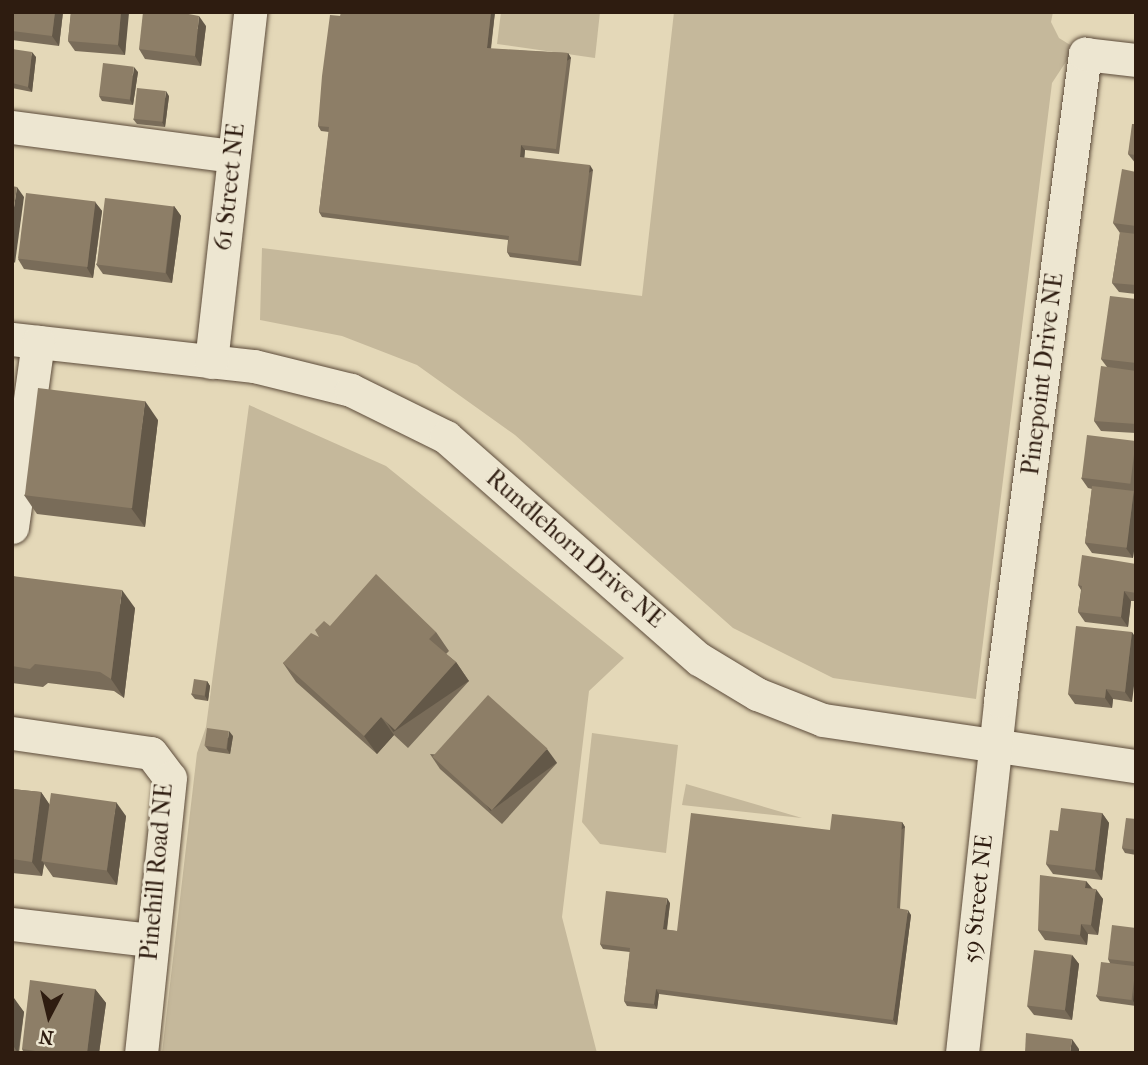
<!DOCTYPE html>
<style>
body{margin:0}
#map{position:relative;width:1148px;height:1065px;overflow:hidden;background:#e4d8b8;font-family:"IM FELL French Canon",serif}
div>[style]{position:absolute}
.green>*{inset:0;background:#c5b89b}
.roads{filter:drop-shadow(0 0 2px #5c4b3a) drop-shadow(0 0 2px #5c4b3a)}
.minor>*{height:33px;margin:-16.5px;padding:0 16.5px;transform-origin:16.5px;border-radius:16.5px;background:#ede6d1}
.wall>*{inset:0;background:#796c59}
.shaded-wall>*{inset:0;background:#635848;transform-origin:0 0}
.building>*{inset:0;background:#8d7e67;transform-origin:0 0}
span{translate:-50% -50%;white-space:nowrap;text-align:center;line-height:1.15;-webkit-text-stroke:6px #ede6d1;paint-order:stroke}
.street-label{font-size:24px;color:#2e1c10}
.frame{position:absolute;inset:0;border:14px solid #2e1c10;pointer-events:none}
.north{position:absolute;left:14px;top:981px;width:70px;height:70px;-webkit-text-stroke:5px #ede6d1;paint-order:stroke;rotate:187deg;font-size:19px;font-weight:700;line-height:28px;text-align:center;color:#2e1c10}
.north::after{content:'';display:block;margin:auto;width:24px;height:32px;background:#2e1c10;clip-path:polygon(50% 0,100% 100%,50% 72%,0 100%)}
</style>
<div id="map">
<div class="green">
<div style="clip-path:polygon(501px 12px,600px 12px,595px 58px,497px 44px)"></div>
<div style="clip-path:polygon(674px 12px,1053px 12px,1051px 22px,1059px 38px,1075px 48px,1052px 83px,976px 699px,833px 678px,733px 628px,515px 435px,417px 365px,342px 336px,260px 320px,262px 248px,642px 296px)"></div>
<div style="clip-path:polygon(249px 405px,386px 466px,624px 658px,589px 691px,562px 917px,597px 1053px,162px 1053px,197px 753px,206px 727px)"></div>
<div style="clip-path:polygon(592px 733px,678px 745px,666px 853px,600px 844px,582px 822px)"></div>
<div style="clip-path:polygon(686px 784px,802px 818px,682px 805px)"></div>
</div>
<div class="roads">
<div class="minor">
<div style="left:12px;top:127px;width:223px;rotate:7.5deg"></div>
<div style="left:12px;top:339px;width:244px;rotate:6.4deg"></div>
<div style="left:254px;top:366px;width:100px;rotate:13.9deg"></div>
<div style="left:351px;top:390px;width:106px;rotate:26.3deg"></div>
<div style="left:446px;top:437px;width:337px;rotate:41.3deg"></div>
<div style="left:699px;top:659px;width:68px;rotate:31.1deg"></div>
<div style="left:757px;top:694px;width:71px;rotate:21.5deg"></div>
<div style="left:823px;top:720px;width:316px;rotate:8.4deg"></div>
<div style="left:211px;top:362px;width:352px;rotate:-83.6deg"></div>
<div style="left:12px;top:527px;width:187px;rotate:-82deg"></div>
<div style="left:12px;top:733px;width:140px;rotate:8.2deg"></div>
<div style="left:151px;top:753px;width:31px;rotate:53deg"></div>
<div style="left:170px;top:778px;width:277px;rotate:96deg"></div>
<div style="left:12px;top:924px;width:140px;rotate:6.6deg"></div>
<div style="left:962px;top:1053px;width:354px;rotate:-83.8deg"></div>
<div style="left:1000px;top:701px;width:653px;rotate:-82.52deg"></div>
<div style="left:1085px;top:54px;width:51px;rotate:6.7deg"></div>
</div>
</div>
<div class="wall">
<div style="clip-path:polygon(12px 12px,63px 12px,59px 46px,12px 40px)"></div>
<div style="clip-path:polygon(71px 12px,128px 12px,125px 55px,75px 51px,68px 41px)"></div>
<div style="clip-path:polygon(341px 12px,495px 12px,491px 49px,568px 53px,571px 58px,559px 154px,525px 150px,524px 158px,593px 170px,581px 266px,510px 257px,507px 252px,508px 240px,322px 217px,319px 212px,329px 132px,321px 131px,318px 126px)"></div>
<div style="clip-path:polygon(206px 26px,201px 66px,145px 59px,139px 49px)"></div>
<div style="clip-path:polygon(12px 49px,36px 57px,32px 92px,12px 88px)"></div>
<div style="clip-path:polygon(138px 72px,133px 105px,102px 101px,99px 96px)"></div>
<div style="clip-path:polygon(169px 96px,165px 127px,137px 124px,133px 119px)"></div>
<div style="clip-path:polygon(1136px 124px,1136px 164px,1128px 154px)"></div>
<div style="clip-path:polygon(1136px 172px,1136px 294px,1119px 292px,1112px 283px,1120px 233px,1113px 223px)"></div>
<div style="clip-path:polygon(95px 202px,102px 211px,93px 278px,24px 269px,18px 259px)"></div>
<div style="clip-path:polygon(174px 206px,181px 216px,172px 283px,103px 274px,96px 264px)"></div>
<div style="clip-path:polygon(1136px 299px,1136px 433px,1101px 431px,1094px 421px,1107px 367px,1101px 359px)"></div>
<div style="clip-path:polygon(158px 420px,145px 527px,37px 514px,24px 495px)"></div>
<div style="clip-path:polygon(1136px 441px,1136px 494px,1133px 558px,1092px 553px,1085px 543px,1092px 489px,1088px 488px,1081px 478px)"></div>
<div style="clip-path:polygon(1136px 564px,1136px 601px,1131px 601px,1128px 627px,1085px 622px,1078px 612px,1081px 590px,1078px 585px)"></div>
<div style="clip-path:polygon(12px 576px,135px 608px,124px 698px,114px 691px,48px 683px,43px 687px,12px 683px)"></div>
<div style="clip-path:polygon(330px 626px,436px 632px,449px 651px,446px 654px,456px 662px,469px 681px,408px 748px,394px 735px,377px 754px,296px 682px,283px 663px,319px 637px)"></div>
<div style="clip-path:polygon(1132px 632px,1132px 702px,1113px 699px,1112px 708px,1075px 704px,1068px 694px)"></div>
<div style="clip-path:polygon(207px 681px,210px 686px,208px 701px,195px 699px,191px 694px)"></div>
<div style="clip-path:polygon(233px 736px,230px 754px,209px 751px,205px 746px)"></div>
<div style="clip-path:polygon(430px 754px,557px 763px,502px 824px,440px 769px)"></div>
<div style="clip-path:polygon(12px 789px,41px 792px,50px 805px,126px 816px,117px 885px,53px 877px,44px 864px,42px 876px,12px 873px)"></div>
<div style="clip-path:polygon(1102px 813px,1109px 823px,1102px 880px,1053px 874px,1046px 864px,1058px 831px)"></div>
<div style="clip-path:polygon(1136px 819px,1136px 855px,1125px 853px,1122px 848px)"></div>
<div style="clip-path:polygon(902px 822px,905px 827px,900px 909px,911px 915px,897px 1025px,659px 994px,657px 1009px,627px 1006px,624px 1001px,630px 952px,603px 949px,600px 944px,670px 903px,667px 930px,677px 931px,830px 830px)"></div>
<div style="clip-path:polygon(1086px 881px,1092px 888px,1103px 899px,1098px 935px,1088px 934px,1087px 945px,1045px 940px,1038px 930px)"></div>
<div style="clip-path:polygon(1136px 928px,1136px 1006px,1100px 1001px,1096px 996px,1110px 963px,1108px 959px)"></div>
<div style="clip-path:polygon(1072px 955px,1079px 964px,1072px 1020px,1034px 1015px,1027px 1006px)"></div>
<div style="clip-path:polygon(95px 989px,106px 1003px,99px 1053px,24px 1053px,22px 1049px)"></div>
<div style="clip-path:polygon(12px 997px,24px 1012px,19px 1053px,12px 1053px)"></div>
</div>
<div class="shaded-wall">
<div style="clip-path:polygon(55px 12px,63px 12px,59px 46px,52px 36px)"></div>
<div style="clip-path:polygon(121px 12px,128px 12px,129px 13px,125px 55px,118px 45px)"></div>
<div style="clip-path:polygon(491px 12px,495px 12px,490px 53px,487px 48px)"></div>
<div style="clip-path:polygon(199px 16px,206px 26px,201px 66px,195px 56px)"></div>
<div style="clip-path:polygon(32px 52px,36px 57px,32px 92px,28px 87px)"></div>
<div style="left:568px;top:53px;width:6px;height:97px;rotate:59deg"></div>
<div style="clip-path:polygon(134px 67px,138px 72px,133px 105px,130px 100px)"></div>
<div style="clip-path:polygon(166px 91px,169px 96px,165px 127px,162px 122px)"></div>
<div style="clip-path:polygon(521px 145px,525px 150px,524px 162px,520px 157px)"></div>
<div style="left:590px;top:165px;width:6px;height:97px;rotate:59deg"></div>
<div style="clip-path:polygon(17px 187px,24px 197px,15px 263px,12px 260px,12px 221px)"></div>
<div style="clip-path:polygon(95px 202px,102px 211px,93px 278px,87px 268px)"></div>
<div style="clip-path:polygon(174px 206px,181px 216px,172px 283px,166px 273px)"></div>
<div style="clip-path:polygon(145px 401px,158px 420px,145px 527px,131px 508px)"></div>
<div style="clip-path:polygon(1134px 491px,1136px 495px,1136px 538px,1133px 558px,1126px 548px)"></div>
<div style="clip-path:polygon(122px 590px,135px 608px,124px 698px,111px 679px)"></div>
<div style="clip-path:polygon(1124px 591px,1131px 601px,1128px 627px,1121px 617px)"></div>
<div style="clip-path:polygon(1132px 632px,1136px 638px,1136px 670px,1132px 702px,1125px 692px)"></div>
<div style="left:456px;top:662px;width:23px;height:91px;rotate:56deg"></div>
<div style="clip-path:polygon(207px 681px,210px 686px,208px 701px,205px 696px)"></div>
<div style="clip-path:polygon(1106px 689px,1113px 699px,1112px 708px,1105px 698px)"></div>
<div style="clip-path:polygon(381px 717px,394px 735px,377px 754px,364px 736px)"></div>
<div style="clip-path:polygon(229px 731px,233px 736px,230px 754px,227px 749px)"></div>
<div style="left:547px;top:749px;width:17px;height:82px;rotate:54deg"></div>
<div style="clip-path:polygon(41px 792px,51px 807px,43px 862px,44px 864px,42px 876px,32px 862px)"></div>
<div style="clip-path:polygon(116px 802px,126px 816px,117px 885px,107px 871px)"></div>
<div style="clip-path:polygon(1102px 813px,1109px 823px,1102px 880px,1095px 870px)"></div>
<div style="left:902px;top:822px;width:6px;height:86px;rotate:59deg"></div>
<div style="clip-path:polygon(1086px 881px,1093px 890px,1085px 888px)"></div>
<div style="clip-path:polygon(1096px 889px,1103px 899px,1098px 935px,1091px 925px)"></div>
<div style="clip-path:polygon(667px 898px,670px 903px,666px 934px,663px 929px)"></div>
<div style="clip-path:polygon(908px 910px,911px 915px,897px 1025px,893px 1020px)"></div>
<div style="clip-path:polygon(1081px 924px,1088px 934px,1087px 945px,1080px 935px)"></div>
<div style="clip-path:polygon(1072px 955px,1079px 964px,1072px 1020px,1065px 1010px)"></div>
<div style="clip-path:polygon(1136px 976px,1136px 1005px,1133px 1001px)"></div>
<div style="clip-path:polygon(95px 989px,106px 1003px,99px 1053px,87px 1053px)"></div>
<div style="clip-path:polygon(656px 989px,659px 994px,657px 1009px,654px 1004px)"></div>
<div style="clip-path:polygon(14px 998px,24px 1012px,18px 1053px,12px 1044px,12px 1010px)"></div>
<div style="clip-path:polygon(1072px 1039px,1079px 1049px,1079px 1053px,1070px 1053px)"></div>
</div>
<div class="building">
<div style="clip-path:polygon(12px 12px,55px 12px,52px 36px,12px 31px)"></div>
<div style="clip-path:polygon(71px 12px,121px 12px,118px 45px,68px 41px)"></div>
<div style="clip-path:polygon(143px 12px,178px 12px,199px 16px,195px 56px,139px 49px)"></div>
<div style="clip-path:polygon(341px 12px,491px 12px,487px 48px,568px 53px,556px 149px,521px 145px,520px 157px,590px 165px,578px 261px,507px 252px,509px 236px,319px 212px,329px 127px,318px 126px,322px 76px,330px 15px,341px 16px)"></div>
<div style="clip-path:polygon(12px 49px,32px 52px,28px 87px,12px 83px)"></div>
<div style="left:103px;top:63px;width:31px;height:33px;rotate:7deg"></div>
<div style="left:137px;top:88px;width:29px;height:31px;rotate:6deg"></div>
<div style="clip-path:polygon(1132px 124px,1136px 124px,1136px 155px,1128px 154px)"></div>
<div style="clip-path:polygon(1122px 169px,1136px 172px,1136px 226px,1113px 223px)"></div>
<div style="clip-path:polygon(12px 186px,17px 187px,12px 221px)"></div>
<div style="left:26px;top:193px;width:70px;height:66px;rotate:7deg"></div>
<div style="left:105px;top:198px;width:69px;height:67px;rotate:7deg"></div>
<div style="clip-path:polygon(1120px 232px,1136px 234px,1136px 285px,1112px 283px)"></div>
<div style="clip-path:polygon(1110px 296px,1136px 299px,1136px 363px,1101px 359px)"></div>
<div style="clip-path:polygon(1101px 366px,1136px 371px,1136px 424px,1094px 421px)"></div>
<div style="left:38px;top:388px;width:108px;height:108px;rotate:7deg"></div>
<div style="left:1087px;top:435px;width:49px;height:43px;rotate:7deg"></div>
<div style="left:1092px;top:486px;width:42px;height:57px;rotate:7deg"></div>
<div style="clip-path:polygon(1082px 555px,1136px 564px,1136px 593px,1124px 591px,1121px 617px,1078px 612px,1082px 586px,1078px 585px)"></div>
<div style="clip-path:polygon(376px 574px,436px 632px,429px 639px,456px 662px,395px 730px,381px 717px,364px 736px,283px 663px,311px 633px,319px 637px,315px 630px,324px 621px,330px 626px)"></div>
<div style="clip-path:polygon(12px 576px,122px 590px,111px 679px,100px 672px,35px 664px,30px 669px,12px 666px)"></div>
<div style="clip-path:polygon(1076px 626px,1132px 632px,1125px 692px,1106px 689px,1105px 698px,1068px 694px)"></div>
<div style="left:194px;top:679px;width:13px;height:15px;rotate:9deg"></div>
<div style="left:488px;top:695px;width:80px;height:83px;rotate:42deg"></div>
<div style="left:207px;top:728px;width:22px;height:18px;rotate:8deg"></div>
<div style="clip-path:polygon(12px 789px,41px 792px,32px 862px,12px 859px)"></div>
<div style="left:51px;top:793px;width:66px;height:69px;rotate:8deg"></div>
<div style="clip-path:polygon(1061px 808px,1102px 813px,1095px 870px,1046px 864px,1050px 830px,1058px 831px)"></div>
<div style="clip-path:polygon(691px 813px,830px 830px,832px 814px,902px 822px,897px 908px,908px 910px,893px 1020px,656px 989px,654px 1004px,624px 1001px,630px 948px,600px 944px,606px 891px,667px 898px,663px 929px,677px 931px)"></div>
<div style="clip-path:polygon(1126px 818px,1136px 819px,1136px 850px,1122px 848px)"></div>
<div style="clip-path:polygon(1040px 875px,1086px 881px,1085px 888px,1096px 889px,1091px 925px,1081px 924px,1080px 935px,1038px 930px)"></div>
<div style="clip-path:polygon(1112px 925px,1136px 928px,1136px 962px,1108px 959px)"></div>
<div style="left:1034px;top:950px;width:38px;height:56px;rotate:7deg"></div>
<div style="left:1101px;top:962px;width:35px;height:34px;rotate:7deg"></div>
<div style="clip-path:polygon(30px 980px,95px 989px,87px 1053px,49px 1053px,22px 1049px)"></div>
<div style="clip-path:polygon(1026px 1033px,1072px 1039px,1070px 1053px,1025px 1053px)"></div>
</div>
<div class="street-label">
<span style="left:230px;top:187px;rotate:-84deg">61 Street NE</span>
<span style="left:1043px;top:374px;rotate:-83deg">Pinepoint Drive NE</span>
<span style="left:575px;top:549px;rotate:41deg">Rundlehorn Drive NE</span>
<span style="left:157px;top:872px;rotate:-85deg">Pinehill Road NE</span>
<span style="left:978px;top:899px;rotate:-84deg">59 Street NE</span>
</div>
<div class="frame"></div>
<div class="north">N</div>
</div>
